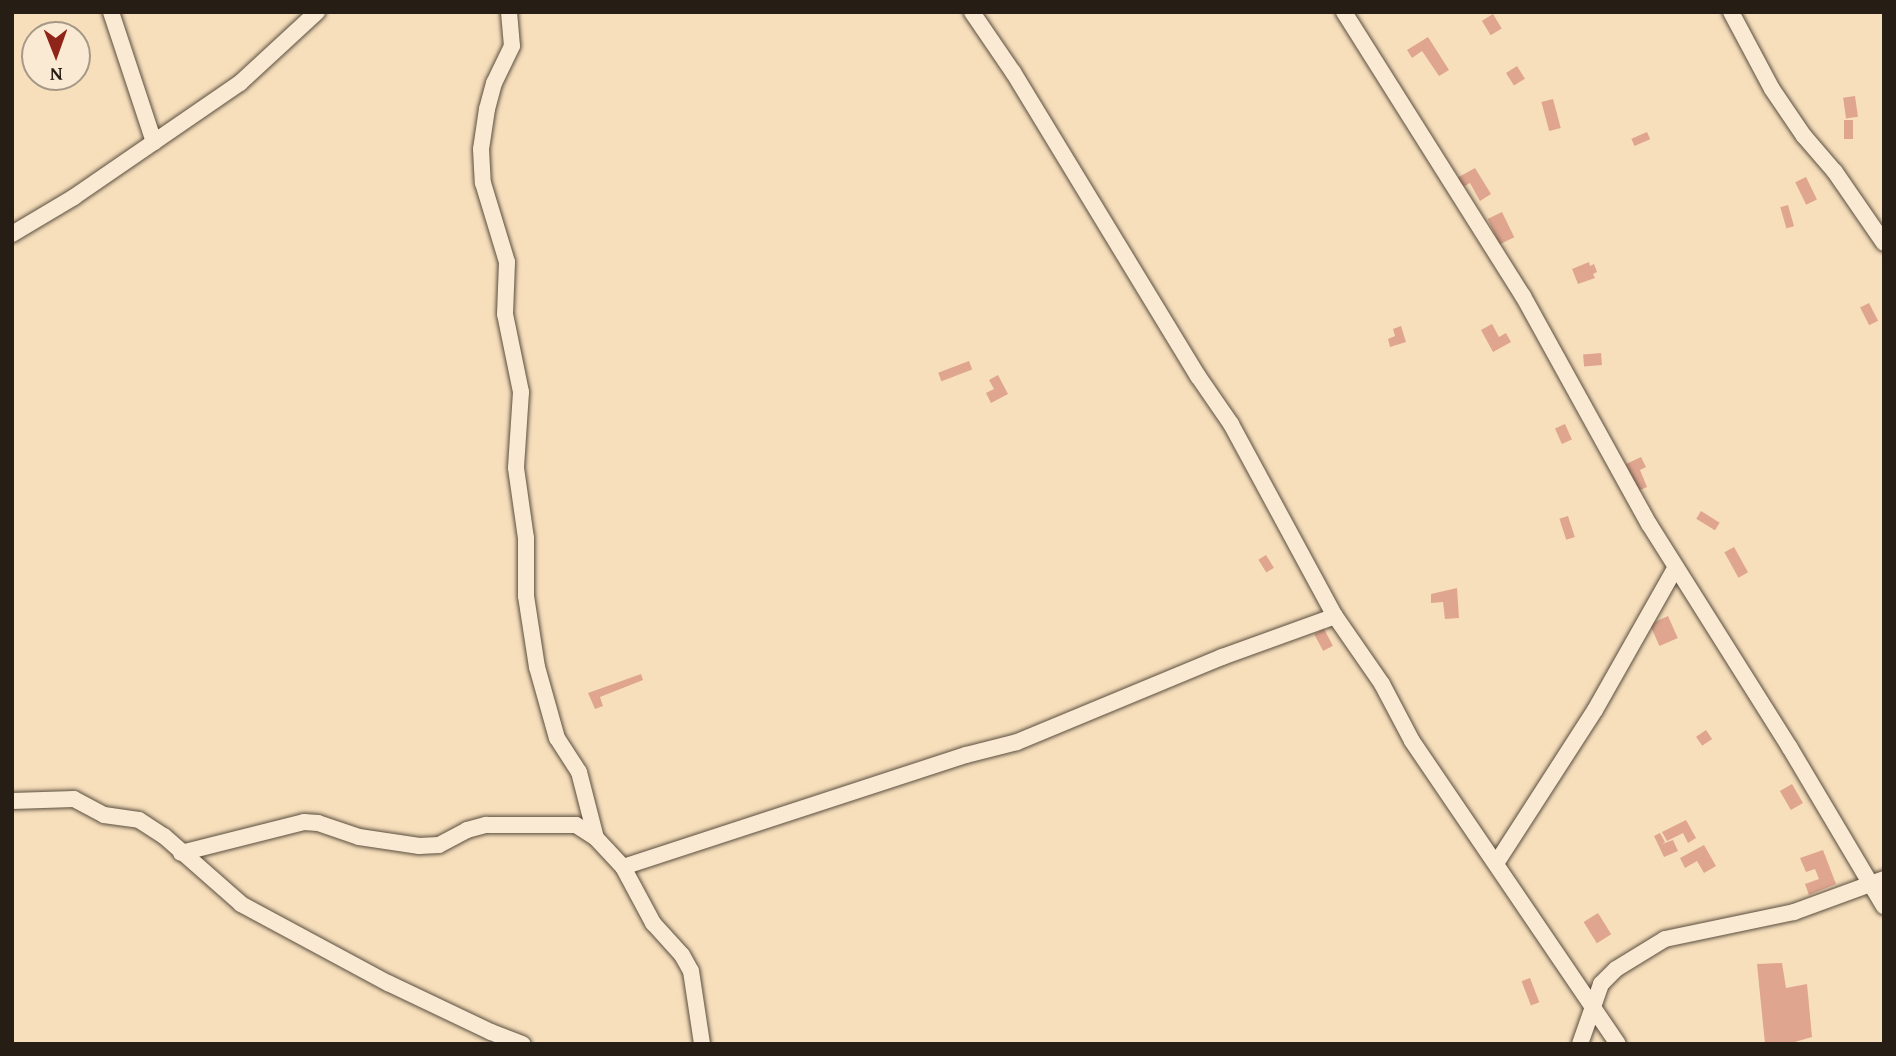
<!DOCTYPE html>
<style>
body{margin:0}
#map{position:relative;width:1896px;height:1056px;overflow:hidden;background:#f7dfbc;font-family:"Gentium Book Plus",serif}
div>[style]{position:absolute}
.building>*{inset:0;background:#dfa58f;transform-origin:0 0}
.roads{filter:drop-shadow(0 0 2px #5a4e3f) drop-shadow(0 0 2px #5a4e3f)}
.minor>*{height:16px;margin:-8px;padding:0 8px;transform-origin:8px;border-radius:8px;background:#faead3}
span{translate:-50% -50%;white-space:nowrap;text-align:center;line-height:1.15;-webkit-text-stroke:5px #faead3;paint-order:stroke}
.frame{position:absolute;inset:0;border:14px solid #261d15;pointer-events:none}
.north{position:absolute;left:21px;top:21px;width:70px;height:70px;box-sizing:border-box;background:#faead3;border:2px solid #a59887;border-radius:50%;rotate:179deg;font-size:19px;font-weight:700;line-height:28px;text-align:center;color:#261d15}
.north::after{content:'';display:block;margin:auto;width:24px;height:32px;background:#8f2418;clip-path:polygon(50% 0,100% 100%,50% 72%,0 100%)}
</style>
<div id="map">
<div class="building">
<div style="left:1493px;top:14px;width:17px;height:13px;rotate:59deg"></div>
<div style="clip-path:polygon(1428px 37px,1449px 70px,1439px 76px,1422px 51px,1412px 58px,1407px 50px)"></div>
<div style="left:1517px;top:66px;width:15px;height:13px;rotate:58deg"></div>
<div style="left:1855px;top:96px;width:21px;height:12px;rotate:82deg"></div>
<div style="left:1553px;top:99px;width:30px;height:12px;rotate:75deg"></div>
<div style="left:1844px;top:120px;width:9px;height:19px"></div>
<div style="left:1647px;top:132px;width:8px;height:17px;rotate:67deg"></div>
<div style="clip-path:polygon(1475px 168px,1491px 194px,1480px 201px,1470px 183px,1463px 187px,1457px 178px)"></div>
<div style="left:1806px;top:177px;width:25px;height:12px;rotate:64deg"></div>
<div style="left:1788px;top:205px;width:22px;height:8px;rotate:74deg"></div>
<div style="left:1502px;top:212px;width:28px;height:16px;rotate:64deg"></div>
<div style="clip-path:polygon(1589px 262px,1590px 266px,1594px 264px,1597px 272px,1593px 274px,1595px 278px,1578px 284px,1572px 269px)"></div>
<div style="left:1869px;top:303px;width:20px;height:10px;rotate:63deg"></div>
<div style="clip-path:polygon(1492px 324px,1499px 337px,1506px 333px,1511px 342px,1493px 352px,1481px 330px)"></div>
<div style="clip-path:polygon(1401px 326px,1406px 342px,1390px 347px,1388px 339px,1395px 336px,1393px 329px)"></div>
<div style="left:1601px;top:353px;width:12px;height:18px;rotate:85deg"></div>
<div style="left:969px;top:361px;width:9px;height:33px;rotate:69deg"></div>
<div style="clip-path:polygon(998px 375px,1008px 394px,991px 403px,986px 393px,994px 389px,989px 380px)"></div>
<div style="left:1565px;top:424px;width:17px;height:11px;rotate:66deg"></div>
<div style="clip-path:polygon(1641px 457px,1646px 467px,1640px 470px,1647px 487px,1638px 491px,1626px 464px)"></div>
<div style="left:1701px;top:511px;width:22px;height:9px;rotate:32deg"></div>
<div style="left:1568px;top:516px;width:22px;height:9px;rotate:72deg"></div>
<div style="left:1734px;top:547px;width:29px;height:11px;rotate:61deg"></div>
<div style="left:1266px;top:555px;width:15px;height:9px;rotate:58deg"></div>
<div style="clip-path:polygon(1457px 588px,1459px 618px,1445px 619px,1443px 602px,1431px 603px,1431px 594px)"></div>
<div style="left:1668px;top:616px;width:24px;height:20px;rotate:66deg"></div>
<div style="left:1324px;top:629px;width:19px;height:11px;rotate:62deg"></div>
<div style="clip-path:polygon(641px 674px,643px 680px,600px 697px,603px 706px,595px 709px,588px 693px)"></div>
<div style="left:1706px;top:730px;width:11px;height:12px;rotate:56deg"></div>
<div style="left:1792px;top:784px;width:22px;height:14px;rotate:60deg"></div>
<div style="clip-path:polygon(1686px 820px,1696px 838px,1688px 843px,1683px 833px,1667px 841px,1662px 832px)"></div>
<div style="clip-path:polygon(1660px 833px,1665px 842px,1662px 844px,1673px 840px,1678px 851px,1664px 857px,1654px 836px)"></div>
<div style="clip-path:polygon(1704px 845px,1716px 866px,1704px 873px,1697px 861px,1685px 868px,1680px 858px)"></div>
<div style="clip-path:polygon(1823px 850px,1836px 884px,1809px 895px,1805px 884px,1819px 879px,1815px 869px,1806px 872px,1800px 858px)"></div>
<div style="left:1598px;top:913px;width:25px;height:17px;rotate:58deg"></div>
<div style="clip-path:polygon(1782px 963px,1786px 988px,1807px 984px,1812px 1037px,1788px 1044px,1765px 1044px,1757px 964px)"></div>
<div style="left:1530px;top:978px;width:26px;height:9px;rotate:69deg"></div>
</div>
<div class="roads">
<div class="minor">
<div style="left:111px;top:12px;width:137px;rotate:71.7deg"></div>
<div style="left:509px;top:12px;width:34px;rotate:85deg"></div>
<div style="left:512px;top:46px;width:41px;rotate:115.9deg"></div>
<div style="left:494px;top:83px;width:27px;rotate:105deg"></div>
<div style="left:487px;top:109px;width:40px;rotate:98.5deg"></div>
<div style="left:481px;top:149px;width:34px;rotate:87deg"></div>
<div style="left:483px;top:183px;width:83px;rotate:73.1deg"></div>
<div style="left:507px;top:262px;width:52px;rotate:92.2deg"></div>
<div style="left:505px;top:314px;width:80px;rotate:78.4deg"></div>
<div style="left:521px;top:392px;width:76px;rotate:93.8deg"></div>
<div style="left:516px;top:468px;width:71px;rotate:81.9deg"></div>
<div style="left:526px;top:538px;width:58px;rotate:90deg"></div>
<div style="left:526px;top:596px;width:72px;rotate:81.2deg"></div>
<div style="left:537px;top:667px;width:74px;rotate:74.3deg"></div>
<div style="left:557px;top:738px;width:40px;rotate:57.1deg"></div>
<div style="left:579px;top:772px;width:68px;rotate:75.6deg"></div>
<div style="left:596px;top:838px;width:40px;rotate:47deg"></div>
<div style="left:623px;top:867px;width:64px;rotate:61.8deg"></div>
<div style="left:653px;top:923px;width:43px;rotate:47.8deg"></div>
<div style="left:682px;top:955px;width:18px;rotate:61deg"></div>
<div style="left:691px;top:971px;width:74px;rotate:81.4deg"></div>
<div style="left:972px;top:12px;width:73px;rotate:55.7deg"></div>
<div style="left:1013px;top:72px;width:356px;rotate:58.7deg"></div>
<div style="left:1198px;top:376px;width:58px;rotate:55.5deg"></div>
<div style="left:1231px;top:424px;width:218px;rotate:61.6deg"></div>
<div style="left:1335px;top:616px;width:83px;rotate:55.3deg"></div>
<div style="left:1382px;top:684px;width:64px;rotate:62.2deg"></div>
<div style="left:1412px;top:741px;width:366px;rotate:55.8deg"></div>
<div style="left:1344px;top:12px;width:336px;rotate:57.8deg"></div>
<div style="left:1523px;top:296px;width:260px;rotate:61.1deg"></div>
<div style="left:1649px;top:524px;width:265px;rotate:57.8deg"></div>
<div style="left:1790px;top:748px;width:184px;rotate:59.3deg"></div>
<div style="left:1731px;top:12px;width:87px;rotate:62deg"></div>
<div style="left:1772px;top:89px;width:57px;rotate:55.8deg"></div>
<div style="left:1804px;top:136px;width:48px;rotate:49.3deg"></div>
<div style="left:1835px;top:172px;width:86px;rotate:55.4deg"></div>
<div style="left:12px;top:234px;width:72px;rotate:-30.8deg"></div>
<div style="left:74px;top:197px;width:201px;rotate:-34.5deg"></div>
<div style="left:240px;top:83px;width:105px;rotate:-42.7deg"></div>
<div style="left:12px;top:801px;width:62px;rotate:-1.8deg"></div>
<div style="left:74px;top:799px;width:34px;rotate:28deg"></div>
<div style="left:104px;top:815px;width:35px;rotate:8deg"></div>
<div style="left:139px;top:820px;width:30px;rotate:33deg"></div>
<div style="left:164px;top:836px;width:103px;rotate:41.4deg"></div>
<div style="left:241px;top:904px;width:167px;rotate:28.3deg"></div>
<div style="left:388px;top:983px;width:114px;rotate:25.4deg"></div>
<div style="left:491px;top:1032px;width:34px;rotate:21deg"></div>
<div style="left:181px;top:853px;width:127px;rotate:-14.1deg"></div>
<div style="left:304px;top:822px;width:14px;rotate:4deg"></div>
<div style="left:318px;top:823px;width:43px;rotate:18.9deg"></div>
<div style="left:359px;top:837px;width:61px;rotate:8.5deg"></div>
<div style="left:419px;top:846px;width:20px;rotate:-3deg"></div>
<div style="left:439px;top:845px;width:32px;rotate:-28deg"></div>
<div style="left:467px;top:830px;width:20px;rotate:-15deg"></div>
<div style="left:486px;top:825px;width:90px"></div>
<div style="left:576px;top:825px;width:24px;rotate:33deg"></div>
<div style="left:1497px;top:862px;width:181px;rotate:-57.2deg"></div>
<div style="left:1595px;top:710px;width:164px;rotate:-60.5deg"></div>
<div style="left:623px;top:867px;width:361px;rotate:-18.1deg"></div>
<div style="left:966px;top:755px;width:53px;rotate:-14.3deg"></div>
<div style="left:1017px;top:742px;width:222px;rotate:-22.5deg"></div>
<div style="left:1222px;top:657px;width:120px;rotate:-19.9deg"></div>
<div style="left:1580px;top:1044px;width:64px;rotate:-70.7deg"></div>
<div style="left:1601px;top:984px;width:21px;rotate:-45deg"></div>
<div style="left:1616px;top:969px;width:57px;rotate:-31.5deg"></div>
<div style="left:1665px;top:939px;width:132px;rotate:-11.8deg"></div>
<div style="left:1794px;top:912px;width:96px;rotate:-20.1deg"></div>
</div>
</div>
<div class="frame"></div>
<div class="north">N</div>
</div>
